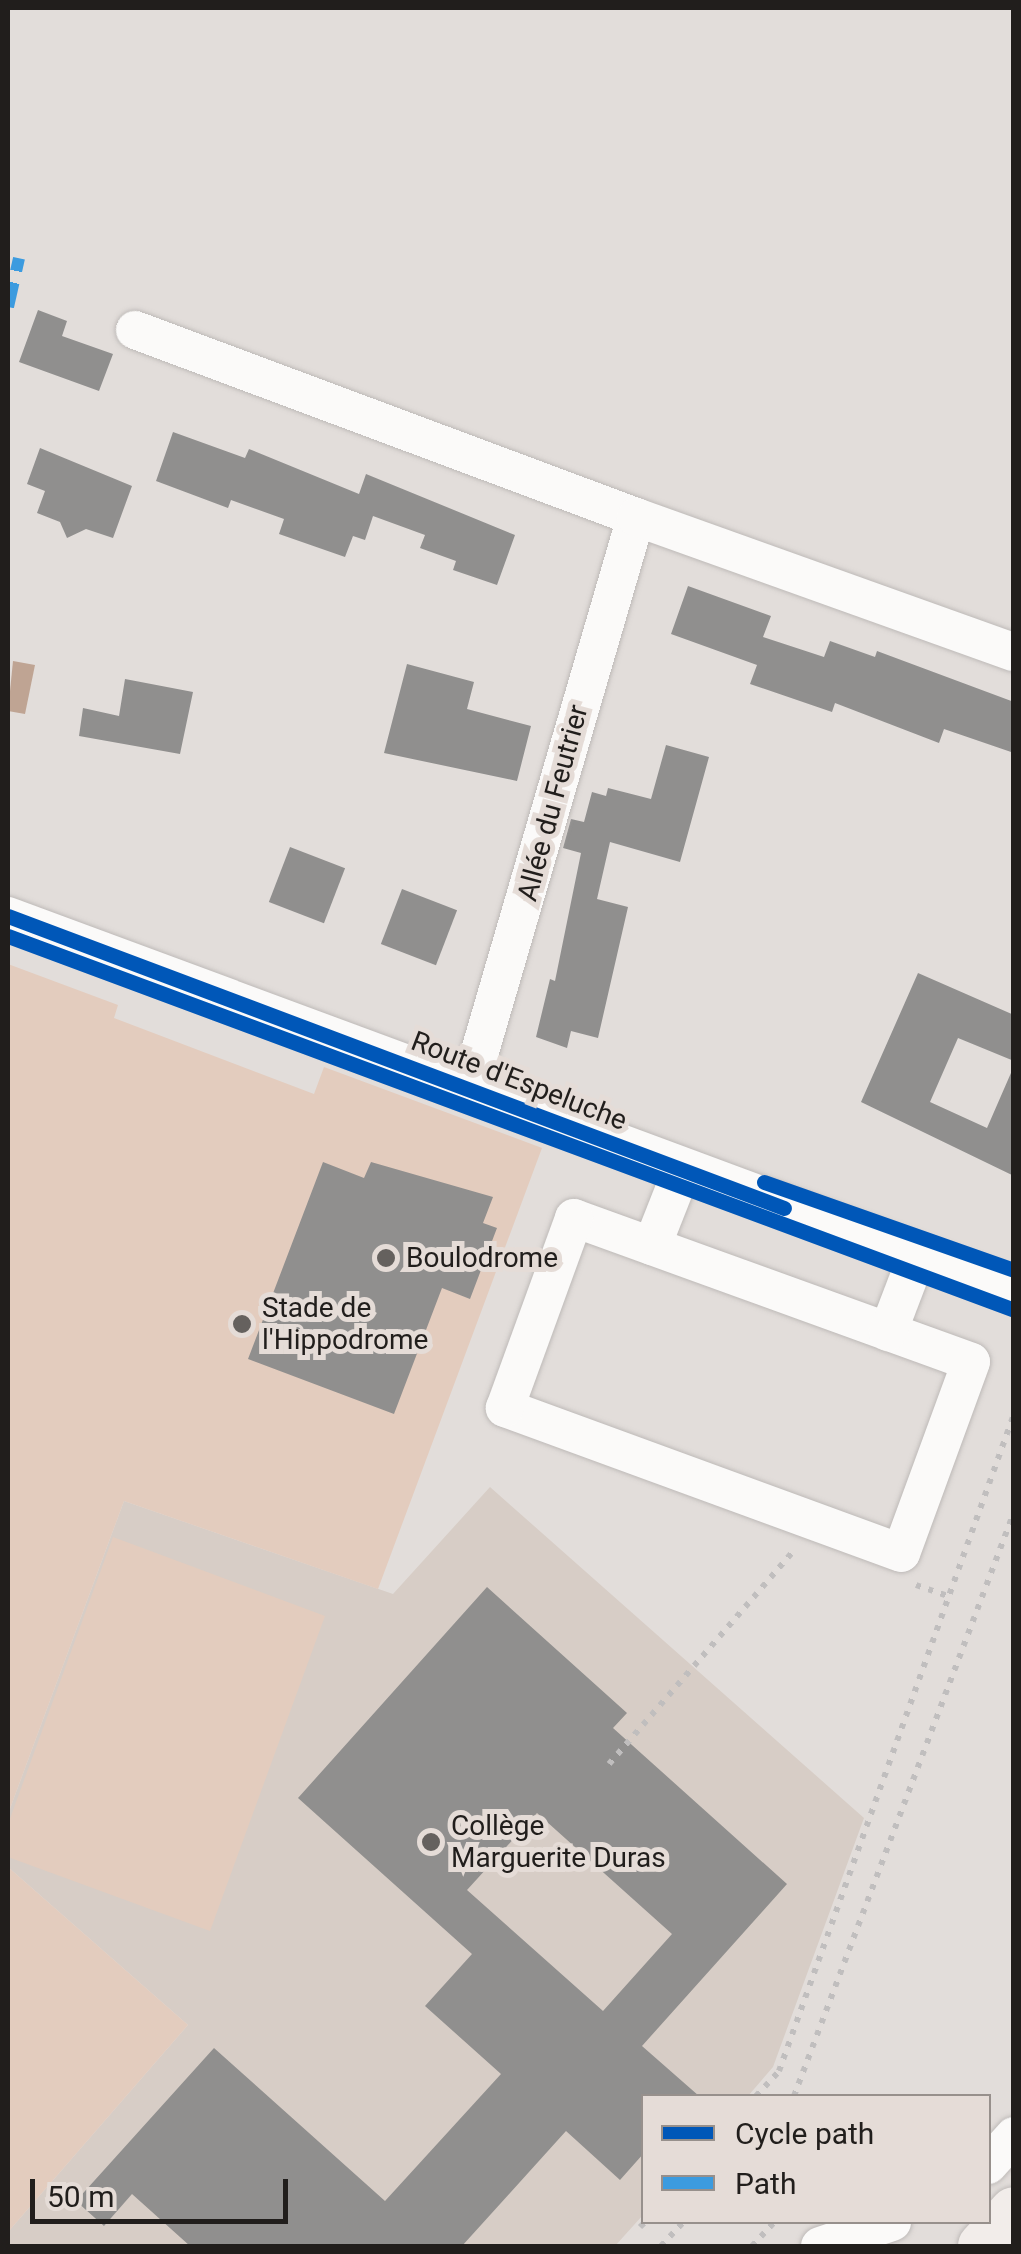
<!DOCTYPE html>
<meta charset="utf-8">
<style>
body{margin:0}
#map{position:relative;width:1021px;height:2254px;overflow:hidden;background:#e2ddda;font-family:Roboto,sans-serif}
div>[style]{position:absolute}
.built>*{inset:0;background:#d7cdc6}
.green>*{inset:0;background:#e3ccbe}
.water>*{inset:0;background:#bfa493}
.building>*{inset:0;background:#908f8e;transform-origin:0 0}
.path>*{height:6px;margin-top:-3px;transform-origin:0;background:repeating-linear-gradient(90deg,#c0bebe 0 5px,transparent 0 13px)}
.roads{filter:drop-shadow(0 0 2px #bebab8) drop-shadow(0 0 2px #bebab8)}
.minor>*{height:38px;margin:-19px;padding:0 19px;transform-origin:19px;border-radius:19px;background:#fbfaf9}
.major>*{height:48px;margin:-24px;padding:0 24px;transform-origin:24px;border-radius:24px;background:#f2edea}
.quiet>*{height:12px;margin-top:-6px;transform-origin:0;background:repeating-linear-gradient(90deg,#3c9bdf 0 25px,transparent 0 37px)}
.cycleway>*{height:15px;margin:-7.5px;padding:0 7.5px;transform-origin:7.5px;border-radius:7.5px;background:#0057b8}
.dots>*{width:28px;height:28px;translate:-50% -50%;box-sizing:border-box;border:5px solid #e5dcd7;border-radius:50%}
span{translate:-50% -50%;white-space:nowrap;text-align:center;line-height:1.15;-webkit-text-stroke:10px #e5dcd7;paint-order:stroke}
.street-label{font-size:28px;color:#211e1c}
.poi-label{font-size:28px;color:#211e1c}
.left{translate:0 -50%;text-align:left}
.frame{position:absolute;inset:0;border:10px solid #211e1c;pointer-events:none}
.legend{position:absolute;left:641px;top:2094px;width:350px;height:130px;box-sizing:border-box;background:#e5dcd7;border:2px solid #97908c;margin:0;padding:12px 18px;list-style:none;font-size:30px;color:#211e1c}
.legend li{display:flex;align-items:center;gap:20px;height:50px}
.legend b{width:50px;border:2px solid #97908c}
.scale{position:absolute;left:30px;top:2179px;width:258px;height:45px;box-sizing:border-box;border:5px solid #211e1c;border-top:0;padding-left:12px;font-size:30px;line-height:35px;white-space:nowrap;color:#211e1c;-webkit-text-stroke:8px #e5dcd7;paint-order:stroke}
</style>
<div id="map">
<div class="built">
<div style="clip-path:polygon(490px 1487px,864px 1818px,773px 2067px,748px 2096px,644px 2096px,643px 2215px,615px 2246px,8px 2246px,8px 2232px,188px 2025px,8px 1867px,8px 1814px,124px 1501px,393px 1594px)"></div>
</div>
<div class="green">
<div style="clip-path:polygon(8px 964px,118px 1005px,114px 1018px,314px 1094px,324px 1067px,542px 1148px,378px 1589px,124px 1501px,8px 1814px)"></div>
<div style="clip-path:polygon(113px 1537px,325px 1616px,210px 1931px,8px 1857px,8px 1824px)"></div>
<div style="clip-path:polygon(8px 1867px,188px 2025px,8px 2232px)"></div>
</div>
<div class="water">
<div style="clip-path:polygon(13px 661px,35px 665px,25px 714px,8px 711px)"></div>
</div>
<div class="building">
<div style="clip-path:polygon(38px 310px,67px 321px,62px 336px,113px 354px,99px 391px,19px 362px)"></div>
<div style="clip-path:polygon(173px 432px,245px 458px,249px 449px,359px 494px,366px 474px,515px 535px,497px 585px,453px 570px,456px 561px,420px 548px,425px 535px,373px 516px,365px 540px,353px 536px,345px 557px,279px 534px,284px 519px,231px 500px,228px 508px,156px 481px)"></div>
<div style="clip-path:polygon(40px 448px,132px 486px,113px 538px,86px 529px,67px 538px,60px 522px,37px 513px,45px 491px,27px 484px)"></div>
<div style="clip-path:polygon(688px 586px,771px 616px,763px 637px,824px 657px,830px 641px,875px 657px,877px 651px,1014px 702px,1014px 753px,944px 729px,939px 743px,835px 703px,832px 712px,750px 684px,757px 665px,671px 634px)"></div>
<div style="clip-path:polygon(407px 664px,474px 682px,467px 709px,531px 726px,517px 781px,384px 753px)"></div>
<div style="clip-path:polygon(125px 679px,193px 692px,180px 754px,79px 736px,83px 708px,119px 716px)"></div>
<div style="clip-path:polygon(666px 745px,709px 757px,680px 862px,610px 842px,597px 899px,628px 907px,598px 1038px,571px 1031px,567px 1048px,536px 1037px,550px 979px,555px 981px,581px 853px,563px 848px,571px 819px,584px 822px,592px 792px,606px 796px,608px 788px,651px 799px)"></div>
<div style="left:290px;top:847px;width:59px;height:59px;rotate:21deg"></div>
<div style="left:402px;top:889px;width:59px;height:59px;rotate:21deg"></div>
<div style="clip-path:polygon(918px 973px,1014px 1015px,1014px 1061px,958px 1038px,930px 1102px,987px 1128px,1014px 1066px,1014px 1176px,861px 1102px)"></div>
<div style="clip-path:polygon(323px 1162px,364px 1178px,371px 1162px,493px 1197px,483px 1223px,497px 1228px,470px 1299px,442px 1288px,394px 1414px,248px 1359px)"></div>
<div style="clip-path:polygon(evenodd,487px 1587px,627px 1713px,613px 1728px,787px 1884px,642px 2046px,699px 2096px,644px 2096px,644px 2153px,620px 2180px,566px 2131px,462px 2246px,190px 2246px,132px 2194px,104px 2226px,76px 2201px,214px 2048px,385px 2201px,501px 2074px,425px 2006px,472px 1954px,298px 1798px,487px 1587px,537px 1813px,672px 1934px,603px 2011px,467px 1890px,537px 1813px)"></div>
</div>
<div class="path">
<div style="left:916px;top:1585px;width:34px;rotate:19deg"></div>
<div style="left:609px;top:1764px;width:284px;rotate:-49.1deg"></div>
<div style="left:756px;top:2096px;width:34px;rotate:-47deg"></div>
<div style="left:779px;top:2071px;width:698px;rotate:-70.32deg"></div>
<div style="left:794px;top:2096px;width:624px;rotate:-69.36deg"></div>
<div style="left:640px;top:2227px;width:7px;rotate:-45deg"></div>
<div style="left:661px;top:2246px;width:33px;rotate:-47deg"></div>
<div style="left:752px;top:2246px;width:33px;rotate:-47deg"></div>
</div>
<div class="roads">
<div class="minor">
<div style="left:135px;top:330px;width:535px;rotate:20.47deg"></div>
<div style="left:636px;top:517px;width:596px;rotate:106.28deg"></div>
<div style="left:636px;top:517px;width:401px;rotate:19.7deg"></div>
<div style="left:8px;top:916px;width:1073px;rotate:20.34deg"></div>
<div style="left:574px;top:1218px;width:422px;rotate:19.9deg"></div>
<div style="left:971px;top:1362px;width:203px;rotate:110.1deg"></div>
<div style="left:901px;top:1553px;width:422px;rotate:-159.9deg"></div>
<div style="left:505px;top:1408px;width:202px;rotate:-70deg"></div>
<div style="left:652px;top:1246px;width:82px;rotate:-68.5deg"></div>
<div style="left:888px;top:1332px;width:81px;rotate:-69.1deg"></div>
<div style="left:988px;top:2165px;width:39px;rotate:-48deg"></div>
<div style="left:820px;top:2246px;width:76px;rotate:-18.4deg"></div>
</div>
<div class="major">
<div style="left:982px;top:2246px;width:47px;rotate:-47.6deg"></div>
</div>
</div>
<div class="quiet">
<div style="left:8px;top:307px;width:50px;rotate:-77.3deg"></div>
</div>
<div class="cycleway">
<div style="left:8px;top:916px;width:829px;rotate:20.62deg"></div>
<div style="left:8px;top:936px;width:1073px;rotate:20.39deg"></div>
<div style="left:764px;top:1182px;width:265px;rotate:19.4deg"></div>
</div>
<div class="dots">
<div style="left:386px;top:1258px;background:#65615e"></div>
<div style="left:242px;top:1324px;background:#65615e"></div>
<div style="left:431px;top:1842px;background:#65615e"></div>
</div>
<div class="street-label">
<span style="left:553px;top:803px;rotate:-75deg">Allée du Feutrier</span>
<span style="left:519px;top:1081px;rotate:21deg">Route d'Espeluche</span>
</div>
<div class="poi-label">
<span class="left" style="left:406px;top:1258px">Boulodrome</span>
<span class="left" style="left:262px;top:1324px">Stade de<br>l'Hippodrome</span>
<span class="left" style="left:451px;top:1842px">Collège<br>Marguerite Duras</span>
</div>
<div class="frame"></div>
<ul class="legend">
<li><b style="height:12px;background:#0057b8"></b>Cycle path</li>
<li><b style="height:12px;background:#3c9bdf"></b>Path</li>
</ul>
<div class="scale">50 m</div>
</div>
